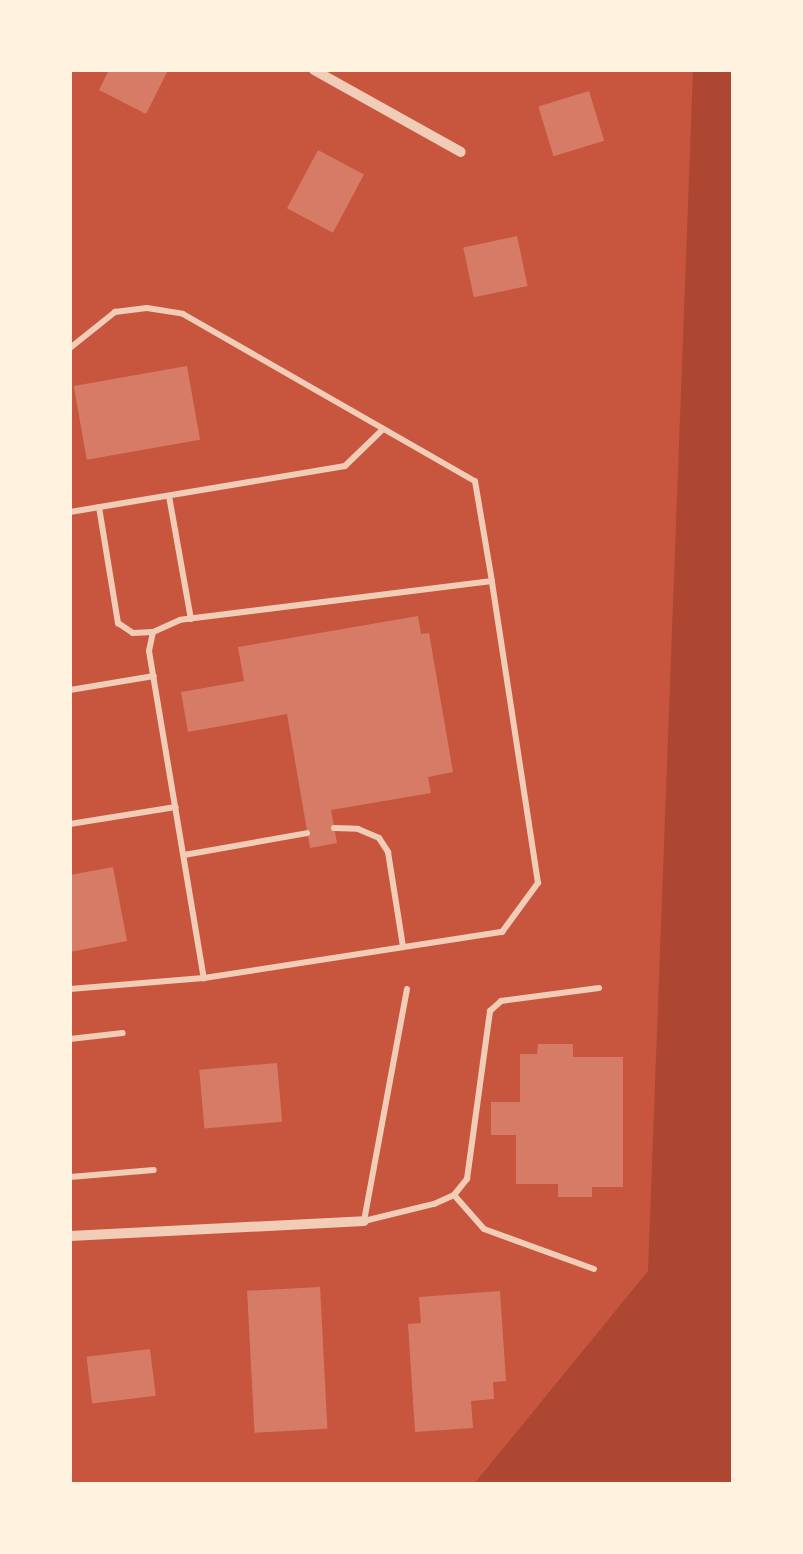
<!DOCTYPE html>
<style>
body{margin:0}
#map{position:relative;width:803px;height:1554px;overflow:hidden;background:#c8553d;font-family:"Asap Condensed",sans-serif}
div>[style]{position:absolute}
.green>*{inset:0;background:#ae4732}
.building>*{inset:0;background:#d67c66;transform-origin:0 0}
.service>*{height:6px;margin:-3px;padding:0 3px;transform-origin:3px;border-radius:3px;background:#f1ccb7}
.minor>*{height:10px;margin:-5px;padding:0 5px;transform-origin:5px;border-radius:5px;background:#f1ccb7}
span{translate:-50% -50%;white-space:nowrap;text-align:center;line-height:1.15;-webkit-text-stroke:8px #fff3e0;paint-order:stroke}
.frame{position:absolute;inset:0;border:72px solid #fff3e0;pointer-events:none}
</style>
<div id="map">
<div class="green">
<div style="clip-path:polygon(693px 70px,733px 70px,733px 1484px,474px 1484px,648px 1271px)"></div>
</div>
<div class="building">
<div style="clip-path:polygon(109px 70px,168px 70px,146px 114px,99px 90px)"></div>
<div style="left:589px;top:91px;width:52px;height:53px;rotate:73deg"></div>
<div style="left:318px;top:150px;width:52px;height:66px;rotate:28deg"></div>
<div style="left:517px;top:236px;width:51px;height:55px;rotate:78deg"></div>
<div style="left:187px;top:366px;width:75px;height:115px;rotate:80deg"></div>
<div style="clip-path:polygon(418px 616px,421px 634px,429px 633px,453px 772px,428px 777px,431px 793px,331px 810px,337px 843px,310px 848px,287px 714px,188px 732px,181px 692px,244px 681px,238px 647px)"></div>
<div style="clip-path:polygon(113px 867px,127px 941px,70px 952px,70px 875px)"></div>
<div style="clip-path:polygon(538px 1044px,573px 1044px,573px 1057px,623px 1057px,623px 1187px,592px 1187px,592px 1197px,558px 1197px,558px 1184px,516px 1184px,516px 1135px,491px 1135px,491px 1102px,520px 1102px,520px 1054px,537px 1054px)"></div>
<div style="left:277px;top:1063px;width:59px;height:78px;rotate:85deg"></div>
<div style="left:320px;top:1287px;width:142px;height:73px;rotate:87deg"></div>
<div style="clip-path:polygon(500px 1291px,506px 1381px,493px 1382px,494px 1399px,471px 1401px,473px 1428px,415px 1432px,408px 1324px,421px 1323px,419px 1297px)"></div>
<div style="left:150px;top:1349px;width:47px;height:64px;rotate:83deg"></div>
</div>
<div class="service">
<div style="left:70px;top:348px;width:58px;rotate:-38.7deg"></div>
<div style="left:115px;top:312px;width:32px;rotate:-7deg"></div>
<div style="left:147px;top:308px;width:36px;rotate:9deg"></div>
<div style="left:183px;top:314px;width:336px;rotate:29.8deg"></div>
<div style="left:475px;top:481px;width:101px;rotate:80.4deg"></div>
<div style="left:169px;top:496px;width:125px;rotate:79.9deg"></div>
<div style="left:99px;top:507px;width:118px;rotate:80.7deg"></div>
<div style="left:118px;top:623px;width:18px;rotate:34deg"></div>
<div style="left:133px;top:633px;width:20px;rotate:-3deg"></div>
<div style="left:70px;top:512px;width:279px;rotate:-9.5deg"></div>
<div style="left:345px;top:466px;width:53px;rotate:-44.2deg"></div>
<div style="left:70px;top:690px;width:85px;rotate:-9.5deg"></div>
<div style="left:70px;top:824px;width:107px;rotate:-9.1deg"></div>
<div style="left:334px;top:828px;width:24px;rotate:2deg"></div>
<div style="left:358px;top:829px;width:23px;rotate:23deg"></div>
<div style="left:379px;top:838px;width:17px;rotate:57deg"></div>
<div style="left:388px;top:852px;width:96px;rotate:81deg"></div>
<div style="left:184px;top:855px;width:125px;rotate:-10.1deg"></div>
<div style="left:70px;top:989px;width:134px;rotate:-4.7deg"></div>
<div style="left:204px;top:978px;width:302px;rotate:-8.8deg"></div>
<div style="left:502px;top:932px;width:61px;rotate:-53.7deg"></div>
<div style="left:538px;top:883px;width:305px;rotate:-98.7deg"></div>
<div style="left:492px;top:581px;width:314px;rotate:172.9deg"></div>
<div style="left:180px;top:620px;width:30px;rotate:156deg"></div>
<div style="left:153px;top:632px;width:19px;rotate:102deg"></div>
<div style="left:149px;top:651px;width:332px;rotate:80.5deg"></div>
<div style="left:407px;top:989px;width:236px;rotate:100.5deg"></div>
<div style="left:364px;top:1221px;width:72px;rotate:-13.7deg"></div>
<div style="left:434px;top:1204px;width:22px;rotate:-24deg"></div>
<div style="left:454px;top:1195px;width:21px;rotate:-51deg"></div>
<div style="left:467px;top:1179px;width:170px;rotate:-82.2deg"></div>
<div style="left:490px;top:1011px;width:15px;rotate:-42deg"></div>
<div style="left:501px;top:1001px;width:99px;rotate:-7.6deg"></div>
<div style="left:70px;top:1039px;width:53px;rotate:-6.5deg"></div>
<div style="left:70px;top:1177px;width:84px;rotate:-4.8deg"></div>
<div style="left:454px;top:1195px;width:45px;rotate:48.6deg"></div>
<div style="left:484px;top:1229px;width:117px;rotate:20deg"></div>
</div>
<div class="minor">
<div style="left:314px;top:70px;width:168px;rotate:29.2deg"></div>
<div style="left:70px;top:1236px;width:294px;rotate:-2.9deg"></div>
</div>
<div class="frame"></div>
</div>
